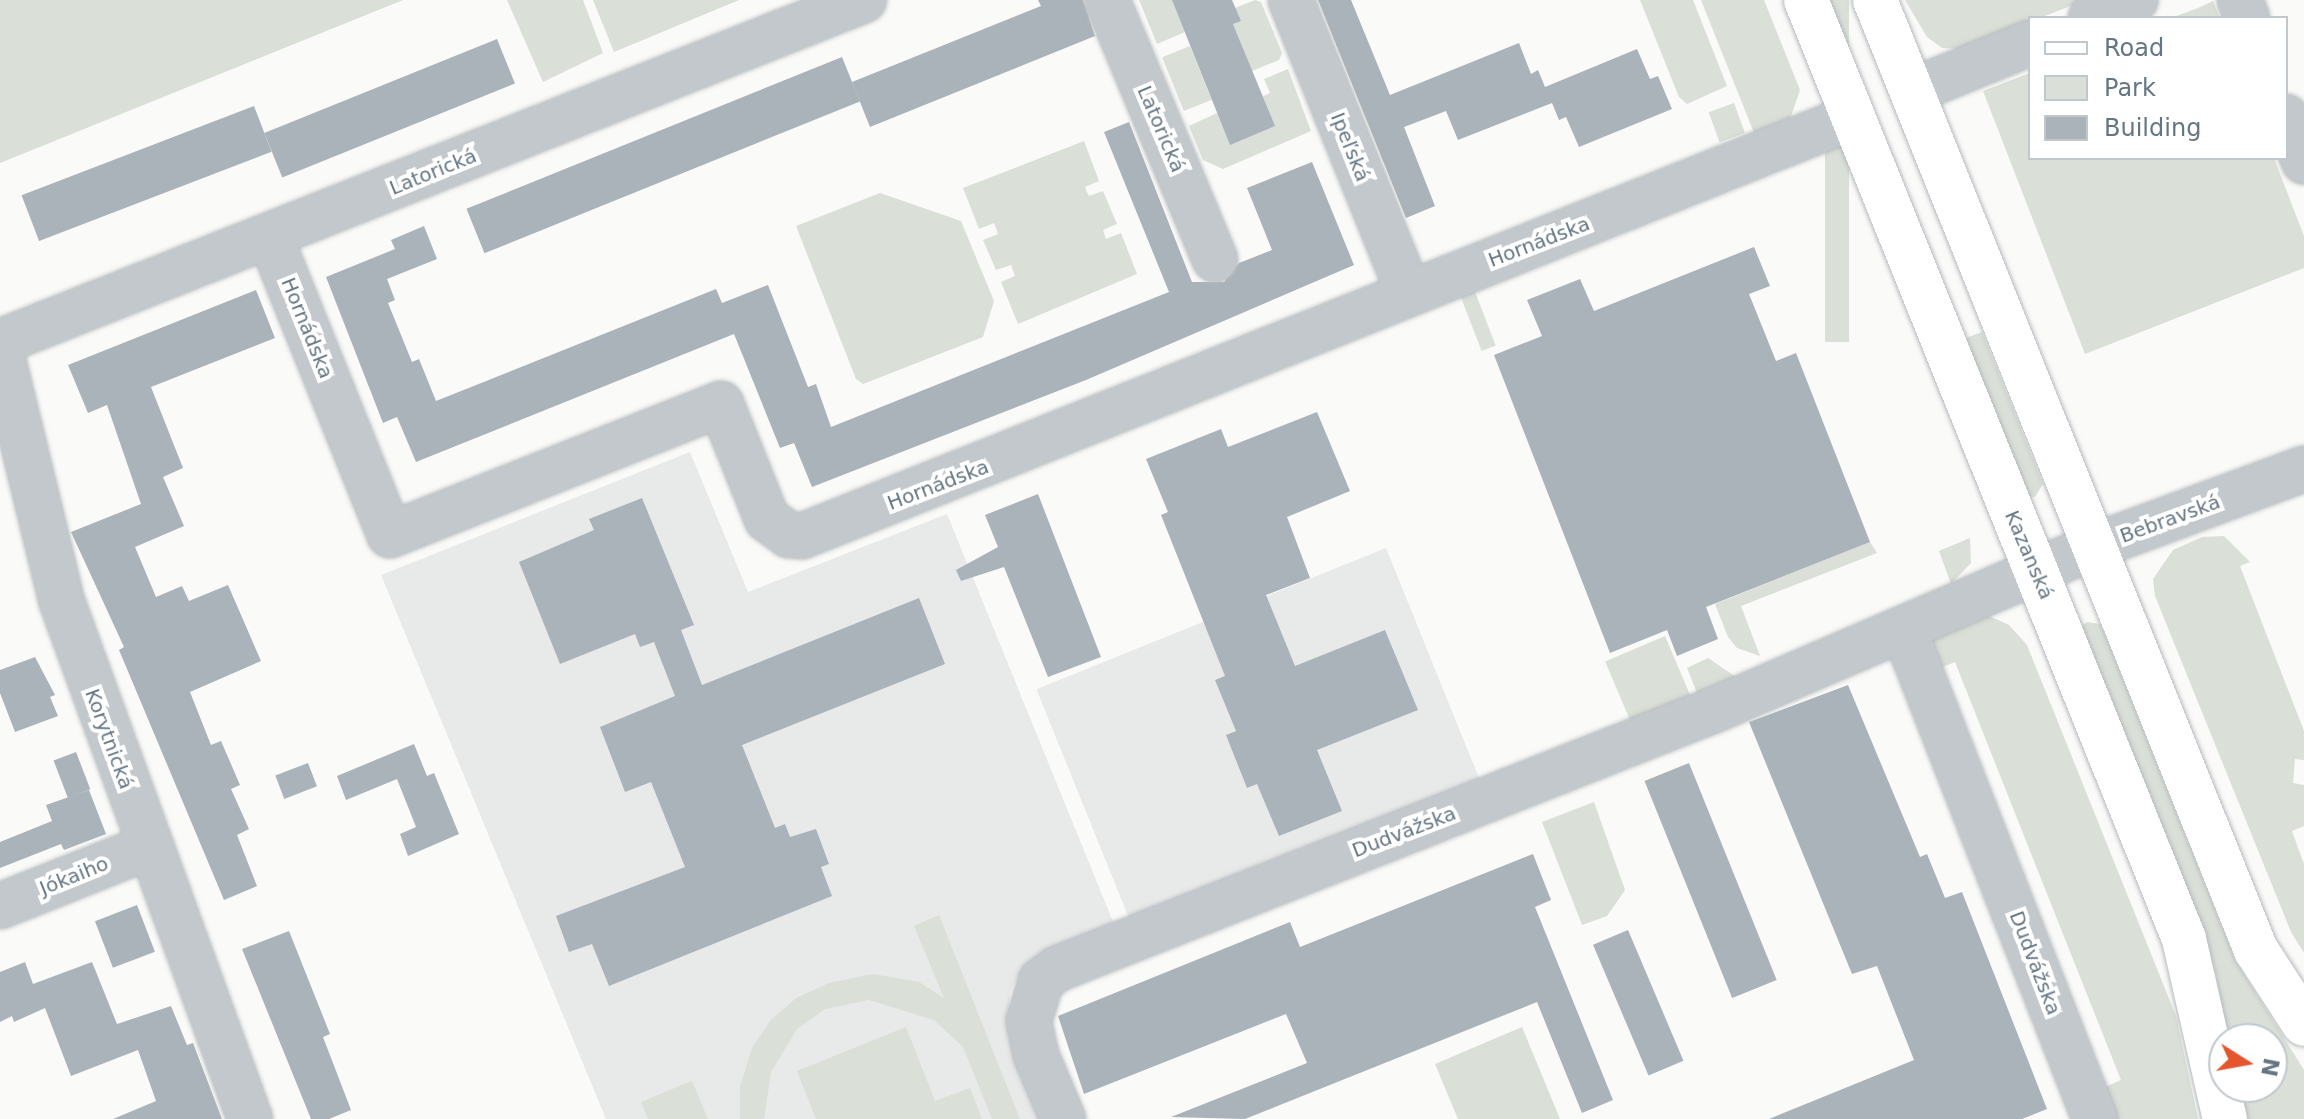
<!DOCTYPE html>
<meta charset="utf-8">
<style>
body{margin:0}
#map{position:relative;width:2304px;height:1119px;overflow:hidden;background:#fafaf8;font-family:"DejaVu Sans",sans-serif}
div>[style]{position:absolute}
.built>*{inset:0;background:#e8e9e9;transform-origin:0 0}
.green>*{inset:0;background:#dadfd7;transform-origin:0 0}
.building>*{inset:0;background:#aab3b9;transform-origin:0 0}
.roads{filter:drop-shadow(0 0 2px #b5babe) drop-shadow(0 0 2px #b5babe)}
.minor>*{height:44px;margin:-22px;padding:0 22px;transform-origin:22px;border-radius:22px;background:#c3c8cc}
.major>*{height:44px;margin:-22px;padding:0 22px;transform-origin:22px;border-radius:22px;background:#fff}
span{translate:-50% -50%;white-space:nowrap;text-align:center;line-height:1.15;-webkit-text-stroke:8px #fff;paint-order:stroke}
.street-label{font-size:20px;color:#657683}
.legend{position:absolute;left:2028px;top:16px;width:260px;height:144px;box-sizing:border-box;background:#fff;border:2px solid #c1c8cd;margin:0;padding:10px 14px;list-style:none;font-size:24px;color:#657683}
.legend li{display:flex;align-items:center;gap:16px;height:40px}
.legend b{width:40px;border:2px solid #c1c8cd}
.north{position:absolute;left:2208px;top:1023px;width:80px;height:80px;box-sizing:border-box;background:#fff;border:2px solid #c1c8cd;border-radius:50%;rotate:101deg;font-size:22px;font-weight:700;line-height:32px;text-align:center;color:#657683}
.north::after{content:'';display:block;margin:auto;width:28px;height:36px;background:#e4572e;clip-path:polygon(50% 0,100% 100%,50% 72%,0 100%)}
</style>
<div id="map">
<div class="built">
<div style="clip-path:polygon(690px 452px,748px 592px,947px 514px,1116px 929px,1023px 967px,1010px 992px,1008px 1023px,1044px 1119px,606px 1119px,381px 575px)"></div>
<div style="left:1386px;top:548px;width:249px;height:377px;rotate:68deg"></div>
</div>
<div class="green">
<div style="clip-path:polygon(0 0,403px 0,0 163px)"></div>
<div style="clip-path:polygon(507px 0,583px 0,603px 53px,543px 82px)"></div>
<div style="clip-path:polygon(593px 0,739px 0,614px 52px)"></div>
<div style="clip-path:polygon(1139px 0,1172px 0,1185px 32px,1157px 44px)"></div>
<div style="clip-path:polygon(1255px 0,1261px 2px,1282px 53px,1279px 60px,1252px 71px,1233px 24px,1235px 8px)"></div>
<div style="clip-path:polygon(1640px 0,1693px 0,1727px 86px,1687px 104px,1679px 97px)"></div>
<div style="clip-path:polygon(1701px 0,1764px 0,1800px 90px,1789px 122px,1756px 138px)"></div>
<div style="left:1825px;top:0;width:24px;height:342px"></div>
<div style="clip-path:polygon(1905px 0,2086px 0,1960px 49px,1942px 48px,1927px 37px)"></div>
<div style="clip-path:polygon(2213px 1px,2220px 18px,2171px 18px,2198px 8px)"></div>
<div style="left:1190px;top:46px;width:58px;height:30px;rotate:68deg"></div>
<div style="clip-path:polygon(1288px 69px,1311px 131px,1223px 169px,1203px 160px,1189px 126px,1217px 113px,1230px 144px,1274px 126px,1263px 96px,1270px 93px,1264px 79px)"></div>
<div style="clip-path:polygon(2030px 73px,2030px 158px,2274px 158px,2304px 236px,2304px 268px,2085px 354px,1983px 91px)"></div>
<div style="left:1734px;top:103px;width:32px;height:27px;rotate:70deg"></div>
<div style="clip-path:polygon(1084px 141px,1099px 181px,1085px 187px,1087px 192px,1089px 196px,1103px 191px,1117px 224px,1103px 230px,1106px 239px,1121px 233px,1137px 274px,1018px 324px,1001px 282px,1015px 276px,1011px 265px,996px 270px,983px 240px,998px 234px,996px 228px,994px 223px,979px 229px,963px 188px)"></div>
<div style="clip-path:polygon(880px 193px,961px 221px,994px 301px,983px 337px,863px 384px,856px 379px,796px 226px)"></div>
<div style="left:1472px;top:284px;width:66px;height:15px;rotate:69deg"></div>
<div style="clip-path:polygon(1982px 332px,2043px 484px,2035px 497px,2029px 497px,1960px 340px)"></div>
<div style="clip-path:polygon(2224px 536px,2250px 562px,2240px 566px,2304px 731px,2304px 760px,2295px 759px,2293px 783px,2304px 785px,2304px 826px,2292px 831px,2304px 864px,2304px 953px,2291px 932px,2155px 596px,2153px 579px,2173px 550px,2202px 537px)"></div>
<div style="clip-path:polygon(1970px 538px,1971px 563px,1951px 584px,1939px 551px)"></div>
<div style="clip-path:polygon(1870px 542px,1877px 553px,1741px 606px,1760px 656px,1737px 648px,1728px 637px,1715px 604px)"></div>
<div style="clip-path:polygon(1987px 615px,2009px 625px,2027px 645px,2176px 1016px,2198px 1119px,2109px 1119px,2103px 1088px,2121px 1080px,1955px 662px,1933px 671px,1933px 639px)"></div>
<div style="clip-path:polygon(2087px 622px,2100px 624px,2104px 632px,2235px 960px,2304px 1070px,2304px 1119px,2241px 1119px,2235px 1087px,2272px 1087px,2272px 1039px,2227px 1039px,2216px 975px,2085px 645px,2082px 626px)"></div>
<div style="left:1665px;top:636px;width:65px;height:65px;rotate:67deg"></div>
<div style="clip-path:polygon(1708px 658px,1736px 677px,1697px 693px,1687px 668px)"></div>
<div style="clip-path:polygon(1594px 802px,1625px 890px,1607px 916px,1582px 925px,1542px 822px)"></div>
<div style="clip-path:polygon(939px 915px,1020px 1119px,992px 1119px,963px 1047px,934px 1020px,869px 1000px,825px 1009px,797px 1029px,771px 1072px,764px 1119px,740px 1119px,740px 1087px,752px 1048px,770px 1021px,796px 998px,829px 983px,873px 974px,919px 982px,944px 998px,914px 926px)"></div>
<div style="clip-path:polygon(906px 1027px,935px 1101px,970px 1088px,982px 1119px,816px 1119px,797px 1071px)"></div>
<div style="clip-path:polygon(1522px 1027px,1560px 1119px,1458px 1119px,1435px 1064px)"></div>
<div style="clip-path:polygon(692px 1081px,708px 1119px,648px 1119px,641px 1102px)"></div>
</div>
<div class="building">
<div style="clip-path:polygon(1038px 0,1083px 0,1095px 36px,870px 127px,852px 82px,1041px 6px)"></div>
<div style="clip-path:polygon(1172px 0,1232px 0,1241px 21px,1233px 24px,1275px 126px,1230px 145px)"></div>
<div style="clip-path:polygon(1318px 0,1351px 0,1390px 95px,1519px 43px,1531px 74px,1538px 70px,1545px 87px,1637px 49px,1650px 79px,1658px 76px,1672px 109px,1579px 147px,1566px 117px,1559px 120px,1552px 103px,1458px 140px,1446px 111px,1404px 127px,1435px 206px,1406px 218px)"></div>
<div style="left:497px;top:39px;width:48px;height:251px;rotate:68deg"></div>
<div style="left:842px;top:57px;width:48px;height:405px;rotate:68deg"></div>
<div style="left:254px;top:106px;width:49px;height:249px;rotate:69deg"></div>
<div style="clip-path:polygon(1129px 122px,1192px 282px,1224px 282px,1239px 263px,1272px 250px,1247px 188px,1312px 162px,1354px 265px,1086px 380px,812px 487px,794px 443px,780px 448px,734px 334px,416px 462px,397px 417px,383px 423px,326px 277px,395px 249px,391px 240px,424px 226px,437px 259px,387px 279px,395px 300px,388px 303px,412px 362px,419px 359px,436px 401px,716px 289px,722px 303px,768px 285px,808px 387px,816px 384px,831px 427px,1169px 292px,1104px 132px)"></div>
<div style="clip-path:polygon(1754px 247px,1770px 286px,1749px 294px,1776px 361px,1796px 353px,1870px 542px,1706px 607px,1718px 639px,1677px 656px,1667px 630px,1610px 653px,1494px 355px,1542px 336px,1527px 300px,1580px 279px,1594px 311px)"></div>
<div style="clip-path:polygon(256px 290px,275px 338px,151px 387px,183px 468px,163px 477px,184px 526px,135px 547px,156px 597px,182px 586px,189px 601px,228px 585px,261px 661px,190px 692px,211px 745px,221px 741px,240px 785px,231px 789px,249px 829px,237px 835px,257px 886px,224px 900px,119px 650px,124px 647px,71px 532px,141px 504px,107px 405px,88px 413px,68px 365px)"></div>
<div style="clip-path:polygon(1317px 412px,1350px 491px,1287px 517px,1310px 578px,1266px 595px,1295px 666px,1385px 630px,1418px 710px,1317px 750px,1342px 811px,1279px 836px,1257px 784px,1247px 788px,1226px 735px,1236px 731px,1215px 680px,1225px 676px,1161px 515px,1168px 512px,1146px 459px,1221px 429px,1228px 447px)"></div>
<div style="clip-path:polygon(1038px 494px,1101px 657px,1048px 677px,1004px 567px,961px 581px,956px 570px,998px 547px,985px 515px)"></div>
<div style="clip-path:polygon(642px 498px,694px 625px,681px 630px,702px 685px,919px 598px,945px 664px,742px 745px,775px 828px,785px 824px,790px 837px,816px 829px,829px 864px,821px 867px,832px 896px,609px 986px,592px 944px,569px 952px,556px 916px,685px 867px,651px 782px,625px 792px,600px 727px,675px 696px,654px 642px,640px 647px,635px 634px,560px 664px,519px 562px,594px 530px,589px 519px)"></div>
<div style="clip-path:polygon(35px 657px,55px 695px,50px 697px,58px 716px,15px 732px,0 693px,0 670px)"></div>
<div style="clip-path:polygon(1848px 685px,1920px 857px,1927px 854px,1945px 898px,1962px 892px,2047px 1109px,2022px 1119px,1769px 1119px,1914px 1060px,1877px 966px,1852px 974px,1749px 722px)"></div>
<div style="clip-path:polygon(414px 744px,427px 776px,434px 773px,459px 834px,408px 856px,400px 834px,416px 827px,397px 779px,346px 800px,337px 776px)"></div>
<div style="left:76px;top:752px;width:40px;height:24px;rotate:69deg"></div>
<div style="left:308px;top:763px;width:25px;height:35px;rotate:69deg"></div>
<div style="left:1689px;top:763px;width:234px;height:48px;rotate:68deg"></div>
<div style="clip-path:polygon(89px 790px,106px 834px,64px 850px,61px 844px,0 868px,0 842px,52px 821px,46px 805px)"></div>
<div style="clip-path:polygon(1533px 854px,1551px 900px,1535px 907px,1613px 1100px,1582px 1113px,1537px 1002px,1245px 1119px,1171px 1117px,1307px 1063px,1286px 1014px,1084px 1094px,1058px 1016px,1290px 922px,1300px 947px)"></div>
<div style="left:137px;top:905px;width:50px;height:45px;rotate:69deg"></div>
<div style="left:1628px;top:930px;width:142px;height:38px;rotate:67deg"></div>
<div style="clip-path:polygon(289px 931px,330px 1034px,323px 1037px,351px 1110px,329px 1119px,311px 1119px,242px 949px)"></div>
<div style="clip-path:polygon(25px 962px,33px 984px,92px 962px,117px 1024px,171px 1006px,187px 1045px,193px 1043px,222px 1119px,113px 1119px,156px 1101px,138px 1050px,71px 1076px,45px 1008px,14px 1022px,12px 1016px,0 1022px,0 972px)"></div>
</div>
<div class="roads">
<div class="minor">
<div style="left:1107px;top:0;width:281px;rotate:67.4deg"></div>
<div style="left:1291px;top:0;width:316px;rotate:68.1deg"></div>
<div style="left:2240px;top:0;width:19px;rotate:69deg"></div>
<div style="left:2091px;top:18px;width:48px;rotate:-22.2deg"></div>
<div style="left:1912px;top:91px;width:127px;rotate:-22.1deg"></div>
<div style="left:2286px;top:117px;width:48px;rotate:67.8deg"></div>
<div style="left:270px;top:237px;width:321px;rotate:68.1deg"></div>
<div style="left:390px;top:535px;width:356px;rotate:-21.6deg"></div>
<div style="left:721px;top:404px;width:124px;rotate:68.2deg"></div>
<div style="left:767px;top:519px;width:27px;rotate:36deg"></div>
<div style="left:789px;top:535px;width:13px;rotate:4deg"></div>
<div style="left:802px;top:536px;width:1131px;rotate:-21.74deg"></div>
<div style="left:0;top:342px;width:929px;rotate:-21.6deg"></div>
<div style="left:0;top:348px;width:258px;rotate:76.3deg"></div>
<div style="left:61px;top:599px;width:553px;rotate:70.03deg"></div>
<div style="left:1904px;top:630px;width:525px;rotate:68.66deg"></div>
<div style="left:0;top:906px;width:159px;rotate:-21.7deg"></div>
<div style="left:1063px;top:1119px;width:69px;rotate:-112.9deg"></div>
<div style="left:1036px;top:1055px;width:35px;rotate:-102deg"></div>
<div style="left:1029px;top:1021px;width:42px;rotate:-73.3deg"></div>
<div style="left:1041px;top:981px;width:20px;rotate:-37deg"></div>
<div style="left:1057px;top:969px;width:706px;rotate:-21.52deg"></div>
<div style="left:1714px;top:710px;width:418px;rotate:-23.3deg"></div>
<div style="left:2098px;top:545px;width:220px;rotate:-20.3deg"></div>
</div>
<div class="major">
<div style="left:1806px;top:0;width:1012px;rotate:68.07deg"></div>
<div style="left:2184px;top:939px;width:185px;rotate:77.2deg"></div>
<div style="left:1875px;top:0;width:1024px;rotate:68.15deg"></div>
<div style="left:2256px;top:950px;width:88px;rotate:57deg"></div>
</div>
</div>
<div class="street-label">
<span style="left:1161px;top:129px;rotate:67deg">Latorická</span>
<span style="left:1350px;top:147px;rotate:68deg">Ipeľská</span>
<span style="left:433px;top:172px;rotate:-22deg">Latorická</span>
<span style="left:1539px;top:242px;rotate:-21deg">Hornádska</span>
<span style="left:307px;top:328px;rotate:68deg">Hornádska</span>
<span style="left:938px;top:485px;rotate:-21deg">Hornádska</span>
<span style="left:2170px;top:519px;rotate:-20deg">Bebravská</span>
<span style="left:2029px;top:555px;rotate:67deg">Kazanská</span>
<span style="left:109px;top:739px;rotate:70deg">Korytnická</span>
<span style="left:1404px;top:832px;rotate:-21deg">Dudvážska</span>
<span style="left:74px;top:876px;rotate:-22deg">Jókaiho</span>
<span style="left:2035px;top:963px;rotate:69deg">Dudvážska</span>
</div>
<ul class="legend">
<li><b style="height:10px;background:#fff"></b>Road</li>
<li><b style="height:22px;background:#dadfd7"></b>Park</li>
<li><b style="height:22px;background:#aab3b9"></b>Building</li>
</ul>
<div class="north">N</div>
</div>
